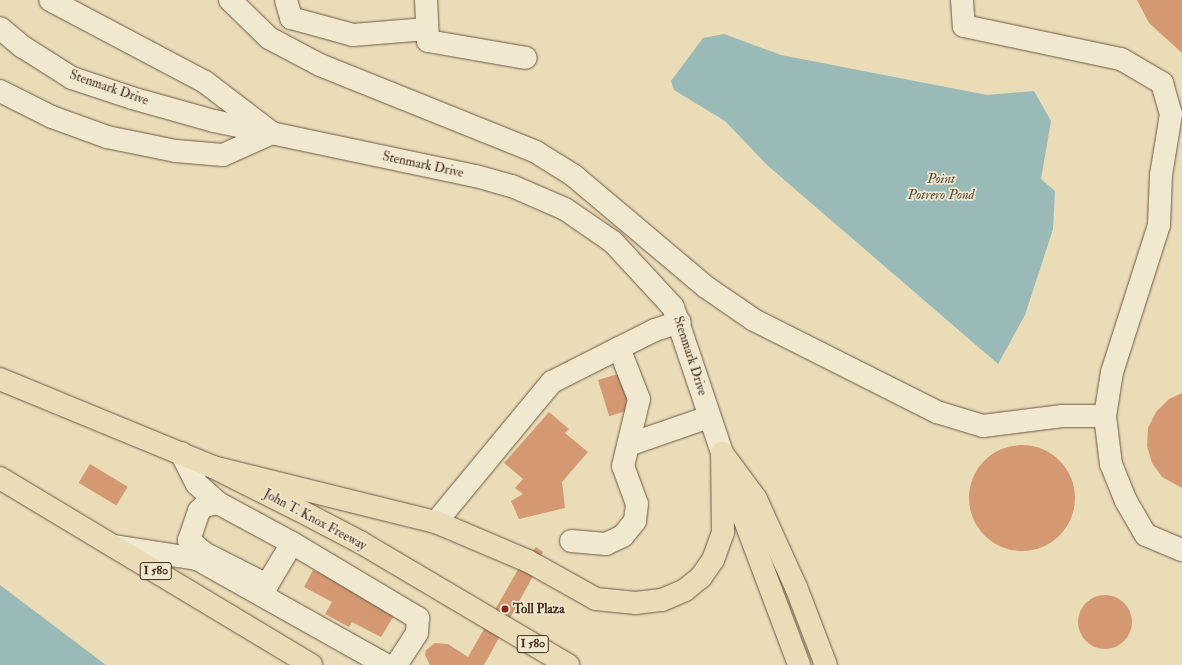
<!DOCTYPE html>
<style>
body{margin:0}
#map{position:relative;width:1182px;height:665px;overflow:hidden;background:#e9dcb7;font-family:"IM FELL Double Pica",serif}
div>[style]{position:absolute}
.water>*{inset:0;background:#99bab6}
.building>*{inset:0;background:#d49973;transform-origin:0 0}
.round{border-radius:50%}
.roads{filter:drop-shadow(0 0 1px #6e5844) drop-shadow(0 0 1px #6e5844)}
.minor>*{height:22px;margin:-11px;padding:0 11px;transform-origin:11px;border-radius:11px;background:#f1e8d0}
.highway>*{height:22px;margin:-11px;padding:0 11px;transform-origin:11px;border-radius:11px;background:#e9dcb7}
.dots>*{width:11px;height:11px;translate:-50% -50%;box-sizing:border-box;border:2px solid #f1e8d0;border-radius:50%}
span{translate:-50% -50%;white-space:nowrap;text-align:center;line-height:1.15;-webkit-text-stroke:3.5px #f1e8d0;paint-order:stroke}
.shield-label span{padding:1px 3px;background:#f1e8d0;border:1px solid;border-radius:3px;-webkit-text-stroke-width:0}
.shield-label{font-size:12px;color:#452c1d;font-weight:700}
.street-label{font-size:13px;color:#452c1d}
.poi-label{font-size:13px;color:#452c1d;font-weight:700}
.left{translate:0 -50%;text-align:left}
.water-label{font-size:14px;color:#56483c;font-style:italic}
</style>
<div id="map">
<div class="water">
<div style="clip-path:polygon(724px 34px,781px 55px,987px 95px,1034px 91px,1051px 121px,1041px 179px,1055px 191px,1053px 229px,1025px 315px,998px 364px,767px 165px,725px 121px,674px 90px,671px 81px,703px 38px)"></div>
<div style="clip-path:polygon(0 585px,106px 665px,0 665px)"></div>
</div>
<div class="building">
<div style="clip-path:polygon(1137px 0,1182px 0,1182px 53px,1149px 23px)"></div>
<div style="left:621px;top:373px;width:38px;height:24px;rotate:73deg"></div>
<div style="clip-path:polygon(1182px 393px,1182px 488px,1162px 477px,1152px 463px,1147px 446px,1148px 428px,1156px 412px,1169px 399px)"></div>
<div style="clip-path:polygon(549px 412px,569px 429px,565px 433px,588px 452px,562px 482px,565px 508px,519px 519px,511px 501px,523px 494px,515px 488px,523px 479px,504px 463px)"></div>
<div class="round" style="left:969px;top:445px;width:106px;height:106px"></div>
<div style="left:90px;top:464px;width:44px;height:22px;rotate:31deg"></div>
<div style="clip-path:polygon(536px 547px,543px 552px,538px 559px,531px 553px)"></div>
<div style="clip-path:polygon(524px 559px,538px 567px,484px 665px,430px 665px,425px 655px,426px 650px,435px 643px,448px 644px,468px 657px)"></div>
<div style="clip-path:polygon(313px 570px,396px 612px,381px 637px,352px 622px,349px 627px,325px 614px,332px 602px,304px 587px)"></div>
<div class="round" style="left:1078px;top:595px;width:54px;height:54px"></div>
</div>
<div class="roads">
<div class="minor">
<div style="left:230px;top:0;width:54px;rotate:44.3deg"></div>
<div style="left:269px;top:38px;width:58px;rotate:27.9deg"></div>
<div style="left:320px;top:65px;width:233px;rotate:21.9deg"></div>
<div style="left:536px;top:152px;width:44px;rotate:31.9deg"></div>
<div style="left:573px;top:175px;width:174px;rotate:40.1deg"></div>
<div style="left:706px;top:287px;width:58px;rotate:34.5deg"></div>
<div style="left:754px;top:320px;width:205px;rotate:26.7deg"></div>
<div style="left:937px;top:412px;width:48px;rotate:16.9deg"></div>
<div style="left:983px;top:426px;width:80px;rotate:-7.2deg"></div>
<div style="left:1062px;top:416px;width:43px"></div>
<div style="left:286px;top:0;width:19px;rotate:74deg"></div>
<div style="left:291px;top:18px;width:64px;rotate:15.3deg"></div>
<div style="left:353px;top:35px;width:74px;rotate:-4.6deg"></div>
<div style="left:426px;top:0;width:41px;rotate:87.2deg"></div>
<div style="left:428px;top:41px;width:99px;rotate:9.8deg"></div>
<div style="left:962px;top:0;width:26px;rotate:86deg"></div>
<div style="left:964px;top:26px;width:160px;rotate:11.9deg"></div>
<div style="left:1121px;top:59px;width:48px;rotate:30.3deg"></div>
<div style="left:1162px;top:83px;width:32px;rotate:74deg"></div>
<div style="left:1171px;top:114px;width:62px;rotate:99.3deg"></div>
<div style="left:1161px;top:175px;width:50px;rotate:92.3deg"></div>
<div style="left:1159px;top:225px;width:154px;rotate:107.7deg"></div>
<div style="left:1112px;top:372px;width:45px;rotate:99deg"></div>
<div style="left:1105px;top:416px;width:48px;rotate:82.9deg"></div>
<div style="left:1111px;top:464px;width:40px;rotate:68deg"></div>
<div style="left:1126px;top:501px;width:39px;rotate:60deg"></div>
<div style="left:1146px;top:535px;width:39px;rotate:23deg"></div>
<div style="left:0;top:28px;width:30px;rotate:40deg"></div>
<div style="left:23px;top:47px;width:58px;rotate:32.3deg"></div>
<div style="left:72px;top:78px;width:63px;rotate:18.4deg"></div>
<div style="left:132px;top:98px;width:85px;rotate:15.7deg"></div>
<div style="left:214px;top:121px;width:268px;rotate:11.9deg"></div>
<div style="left:476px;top:176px;width:37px;rotate:16deg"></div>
<div style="left:512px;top:186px;width:58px;rotate:23.5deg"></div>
<div style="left:565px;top:209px;width:58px;rotate:34.5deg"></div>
<div style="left:613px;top:242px;width:88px;rotate:47.3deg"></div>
<div style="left:673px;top:307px;width:154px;rotate:71.4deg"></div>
<div style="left:0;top:91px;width:58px;rotate:26.6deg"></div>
<div style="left:52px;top:117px;width:59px;rotate:20deg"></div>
<div style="left:107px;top:137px;width:70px;rotate:11.5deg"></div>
<div style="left:176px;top:151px;width:47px;rotate:4.9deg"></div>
<div style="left:223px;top:155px;width:54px;rotate:-24.2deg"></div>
<div style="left:272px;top:133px;width:84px;rotate:-142.7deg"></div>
<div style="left:205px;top:82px;width:175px;rotate:-152.1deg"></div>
<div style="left:619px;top:348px;width:40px;rotate:-26.6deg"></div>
<div style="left:655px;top:330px;width:26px;rotate:-18deg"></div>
<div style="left:628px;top:445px;width:86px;rotate:-19.1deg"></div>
<div style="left:181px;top:453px;width:35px;rotate:63deg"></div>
<div style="left:197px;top:484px;width:28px;rotate:42deg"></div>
<div style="left:436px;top:522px;width:182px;rotate:-50.4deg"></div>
<div style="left:552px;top:382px;width:75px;rotate:-26.9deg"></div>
<div style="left:619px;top:348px;width:55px;rotate:68.6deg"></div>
<div style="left:639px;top:399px;width:69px;rotate:103.4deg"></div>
<div style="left:623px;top:466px;width:40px;rotate:69.8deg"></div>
<div style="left:637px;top:504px;width:17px;rotate:97deg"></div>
<div style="left:635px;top:521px;width:19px;rotate:129deg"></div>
<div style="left:623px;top:536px;width:19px;rotate:155deg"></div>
<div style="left:606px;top:544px;width:35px;rotate:-175deg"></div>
<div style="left:189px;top:540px;width:20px;rotate:41deg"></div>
<div style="left:204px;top:553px;width:71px;rotate:26.9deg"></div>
<div style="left:267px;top:585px;width:49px;rotate:-59.2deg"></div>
<div style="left:292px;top:543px;width:84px;rotate:-151.6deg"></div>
<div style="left:218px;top:503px;width:14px;rotate:168deg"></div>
<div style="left:204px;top:506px;width:7px;rotate:135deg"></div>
<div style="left:199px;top:511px;width:31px;rotate:109deg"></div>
<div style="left:189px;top:540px;width:21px;rotate:67deg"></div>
<div style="left:197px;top:559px;width:217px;rotate:29.3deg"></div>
<div style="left:292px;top:543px;width:147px;rotate:30.8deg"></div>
<div style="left:418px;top:618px;width:15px;rotate:94deg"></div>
<div style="left:417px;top:633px;width:38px;rotate:123deg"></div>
<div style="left:114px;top:546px;width:84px;rotate:8.9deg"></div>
</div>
<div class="highway">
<div style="left:0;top:379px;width:230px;rotate:22.4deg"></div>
<div style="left:213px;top:467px;width:94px;rotate:26.6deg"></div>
<div style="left:297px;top:509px;width:71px;rotate:27.6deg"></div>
<div style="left:360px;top:542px;width:242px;rotate:30.6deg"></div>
<div style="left:722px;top:453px;width:57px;rotate:53.5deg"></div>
<div style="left:756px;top:499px;width:97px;rotate:65.6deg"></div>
<div style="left:796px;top:587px;width:84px;rotate:69deg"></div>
<div style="left:213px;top:467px;width:230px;rotate:13.9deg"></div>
<div style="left:436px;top:522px;width:100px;rotate:23deg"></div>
<div style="left:528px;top:561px;width:78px;rotate:29.2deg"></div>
<div style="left:596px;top:599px;width:40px;rotate:5.7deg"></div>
<div style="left:636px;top:603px;width:26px;rotate:-7deg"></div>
<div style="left:662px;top:600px;width:25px;rotate:-23deg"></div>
<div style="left:685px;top:590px;width:21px;rotate:-39deg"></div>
<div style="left:701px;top:577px;width:21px;rotate:-55deg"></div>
<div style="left:713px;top:560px;width:30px;rotate:-70deg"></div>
<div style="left:723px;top:532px;width:79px;rotate:-90.7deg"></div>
<div style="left:0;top:478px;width:363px;rotate:31deg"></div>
<div style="left:730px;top:481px;width:197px;rotate:69.4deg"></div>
</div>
</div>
<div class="dots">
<div style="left:505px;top:609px;background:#8f2418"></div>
</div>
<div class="shield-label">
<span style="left:156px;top:571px">I 580</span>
<span style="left:533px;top:644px">I 580</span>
</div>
<div class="street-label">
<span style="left:109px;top:88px;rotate:19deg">Stenmark Drive</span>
<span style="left:423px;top:165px;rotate:12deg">Stenmark Drive</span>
<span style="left:690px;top:356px;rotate:72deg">Stenmark Drive</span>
<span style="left:315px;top:520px;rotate:28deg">John T. Knox Freeway</span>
</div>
<div class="poi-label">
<span class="left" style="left:513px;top:609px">Toll Plaza</span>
</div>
<div class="water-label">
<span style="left:941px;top:187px">Point<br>Potrero Pond</span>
</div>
</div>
